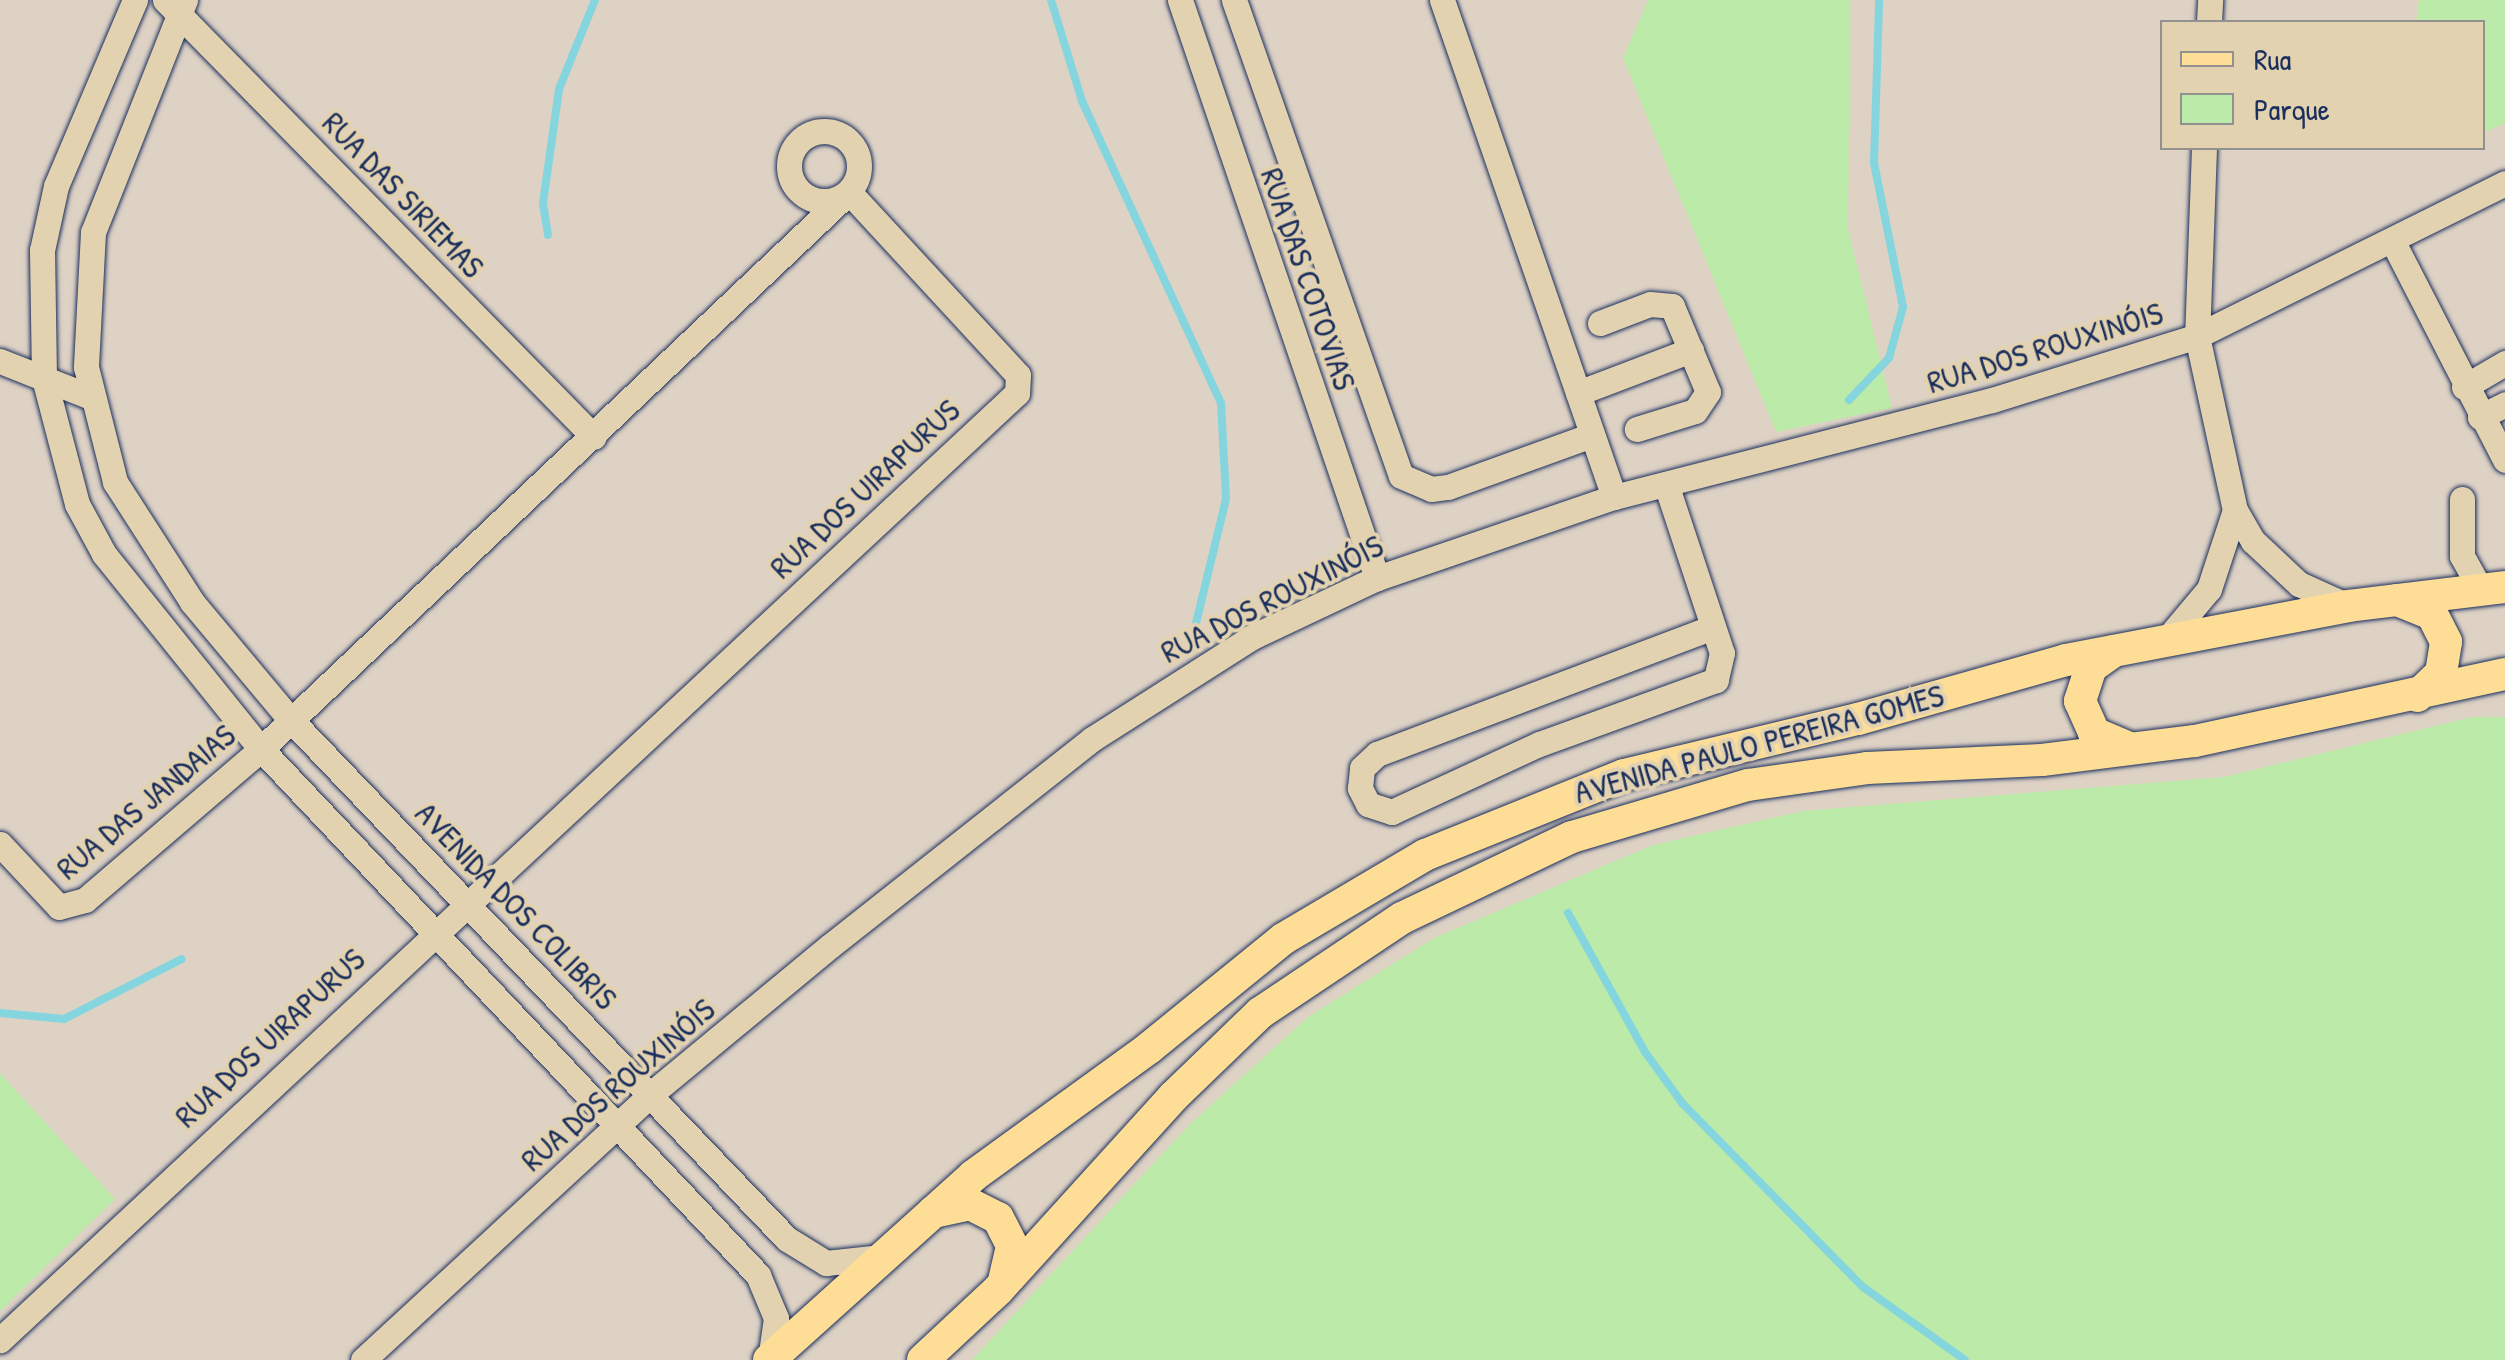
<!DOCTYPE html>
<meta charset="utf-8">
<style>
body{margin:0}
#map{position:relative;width:2505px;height:1360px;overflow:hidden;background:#ded2c5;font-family:"Patrick Hand",sans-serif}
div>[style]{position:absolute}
.green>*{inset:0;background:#bceaa8}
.stream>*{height:8px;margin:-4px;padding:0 4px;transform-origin:4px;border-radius:4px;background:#85d5df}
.roads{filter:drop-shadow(0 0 2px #1b2f5e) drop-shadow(0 0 2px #1b2f5e)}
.minor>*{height:25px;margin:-12.5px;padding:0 12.5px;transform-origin:12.5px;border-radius:12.5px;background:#e3d2af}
.minor>.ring{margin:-12.5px;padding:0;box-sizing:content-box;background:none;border:25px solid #e3d2af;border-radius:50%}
.major>*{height:32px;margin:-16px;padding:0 16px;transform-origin:16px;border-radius:16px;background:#fede96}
span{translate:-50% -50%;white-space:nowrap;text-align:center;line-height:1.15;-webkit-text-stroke:8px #e3d2af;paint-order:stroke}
.street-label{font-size:32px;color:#1b2f5e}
.legend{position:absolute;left:2160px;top:20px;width:325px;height:130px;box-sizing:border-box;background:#e3d2af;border:2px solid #93918f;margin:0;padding:12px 18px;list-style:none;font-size:30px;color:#1b2f5e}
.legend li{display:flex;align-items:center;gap:20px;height:50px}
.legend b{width:50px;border:2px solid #93918f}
</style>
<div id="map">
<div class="green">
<div style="clip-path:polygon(1648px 0,1850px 0,1848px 229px,1892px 408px,1776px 432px,1623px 58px)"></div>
<div style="clip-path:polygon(2419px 0,2505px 0,2505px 123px,2483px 133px,2482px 22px,2416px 22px)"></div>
<div style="clip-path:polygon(2472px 717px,2505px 717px,2505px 1360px,972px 1360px,1189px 1125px,1308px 1017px,1434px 938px,1653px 845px,1803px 811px,2224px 777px)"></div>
<div style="clip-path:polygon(0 1073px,115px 1199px,0 1311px)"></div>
</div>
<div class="stream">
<div style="left:1051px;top:0;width:106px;rotate:72.9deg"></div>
<div style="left:1082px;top:101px;width:332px;rotate:65.3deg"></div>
<div style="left:1221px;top:403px;width:96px;rotate:87deg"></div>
<div style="left:1226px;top:499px;width:136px;rotate:103.6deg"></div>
<div style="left:548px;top:235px;width:32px;rotate:-99deg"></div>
<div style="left:543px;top:203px;width:115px;rotate:-82deg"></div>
<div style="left:559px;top:89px;width:96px;rotate:-68deg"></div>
<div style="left:1849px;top:400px;width:58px;rotate:-46.4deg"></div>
<div style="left:1889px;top:358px;width:53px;rotate:-74.6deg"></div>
<div style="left:1903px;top:307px;width:147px;rotate:-101.4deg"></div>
<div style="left:1874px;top:163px;width:163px;rotate:-88.2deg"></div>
<div style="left:1568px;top:913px;width:159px;rotate:61deg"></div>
<div style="left:1645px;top:1052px;width:63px;rotate:54deg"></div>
<div style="left:1682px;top:1103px;width:258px;rotate:45.5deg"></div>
<div style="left:1863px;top:1287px;width:125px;rotate:35.6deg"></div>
<div style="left:0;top:1013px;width:64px;rotate:5.4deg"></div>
<div style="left:64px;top:1019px;width:132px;rotate:-27deg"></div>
</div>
<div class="roads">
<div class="minor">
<div style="left:135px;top:0;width:202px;rotate:113deg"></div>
<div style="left:56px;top:186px;width:66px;rotate:102.3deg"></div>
<div style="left:42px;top:250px;width:128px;rotate:89.1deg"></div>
<div style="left:44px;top:378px;width:130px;rotate:75.3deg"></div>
<div style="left:77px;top:504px;width:57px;rotate:61.6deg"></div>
<div style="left:104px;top:554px;width:250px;rotate:51.2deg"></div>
<div style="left:261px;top:749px;width:724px;rotate:46.62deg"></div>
<div style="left:758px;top:1275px;width:47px;rotate:67.3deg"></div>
<div style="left:776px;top:1318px;width:42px;rotate:98.1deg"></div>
<div style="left:165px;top:0;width:612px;rotate:45.53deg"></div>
<div style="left:185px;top:0;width:250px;rotate:111.6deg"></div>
<div style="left:93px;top:232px;width:135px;rotate:93deg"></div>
<div style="left:86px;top:367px;width:119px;rotate:75.8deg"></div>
<div style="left:115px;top:482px;width:143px;rotate:57.3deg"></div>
<div style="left:192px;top:602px;width:153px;rotate:50.1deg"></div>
<div style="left:290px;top:719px;width:719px;rotate:46.3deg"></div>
<div style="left:787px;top:1239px;width:46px;rotate:31.6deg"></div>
<div style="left:826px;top:1263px;width:56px;rotate:-6.1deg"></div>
<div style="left:1180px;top:0;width:611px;rotate:71.18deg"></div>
<div style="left:1234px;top:0;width:504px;rotate:70.67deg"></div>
<div style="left:1401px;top:476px;width:33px;rotate:23deg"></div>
<div style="left:1431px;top:489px;width:17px;rotate:-7deg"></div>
<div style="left:1448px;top:487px;width:153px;rotate:-19.9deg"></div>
<div style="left:1442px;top:0;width:526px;rotate:70.91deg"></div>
<div style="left:2209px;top:22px;width:22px;rotate:-87deg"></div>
<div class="ring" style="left:789px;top:131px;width:45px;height:45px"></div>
<div style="left:2204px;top:148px;width:188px;rotate:92.1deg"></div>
<div style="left:2197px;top:336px;width:178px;rotate:77.7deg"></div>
<div style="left:2235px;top:510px;width:36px;rotate:60deg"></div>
<div style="left:2253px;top:541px;width:63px;rotate:43.1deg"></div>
<div style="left:2299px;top:584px;width:54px;rotate:24.2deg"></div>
<div style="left:2393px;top:242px;width:245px;rotate:62.8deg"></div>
<div style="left:1600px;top:323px;width:53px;rotate:-20.8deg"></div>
<div style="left:1650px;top:304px;width:22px;rotate:5deg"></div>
<div style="left:1672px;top:306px;width:93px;rotate:67.3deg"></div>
<div style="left:1708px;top:392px;width:23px;rotate:124deg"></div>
<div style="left:1695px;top:411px;width:61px;rotate:162.8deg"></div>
<div style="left:0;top:361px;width:98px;rotate:21.6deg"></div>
<div style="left:2464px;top:387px;width:48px;rotate:-30.3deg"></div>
<div style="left:1578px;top:393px;width:121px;rotate:-20.8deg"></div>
<div style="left:2480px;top:417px;width:28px;rotate:-27deg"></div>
<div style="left:1666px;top:484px;width:178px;rotate:71.7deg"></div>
<div style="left:1722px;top:653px;width:28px;rotate:103deg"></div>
<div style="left:1716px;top:680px;width:188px;rotate:160.1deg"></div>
<div style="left:1539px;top:744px;width:162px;rotate:155.2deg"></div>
<div style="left:1392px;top:812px;width:25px;rotate:-162deg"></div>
<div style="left:1368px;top:804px;width:18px;rotate:-117deg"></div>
<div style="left:1360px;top:788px;width:20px;rotate:-84deg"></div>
<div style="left:1362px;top:768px;width:21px;rotate:-43deg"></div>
<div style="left:1377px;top:754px;width:359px;rotate:-20.7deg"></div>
<div style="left:2462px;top:499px;width:57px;rotate:90deg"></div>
<div style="left:2462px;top:556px;width:38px;rotate:61deg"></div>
<div style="left:2167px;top:639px;width:65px;rotate:-50deg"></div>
<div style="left:2209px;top:589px;width:83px;rotate:-71.8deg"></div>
<div style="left:0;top:844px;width:86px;rotate:46.9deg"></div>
<div style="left:59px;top:907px;width:27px;rotate:-15deg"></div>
<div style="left:85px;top:900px;width:232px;rotate:-40.6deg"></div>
<div style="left:261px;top:749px;width:810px;rotate:-43.45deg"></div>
<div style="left:849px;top:192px;width:249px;rotate:47.3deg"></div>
<div style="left:1018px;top:375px;width:18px;rotate:93deg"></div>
<div style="left:1017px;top:393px;width:1390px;rotate:137.04deg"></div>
<div style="left:363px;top:1360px;width:392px;rotate:-42.7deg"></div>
<div style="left:651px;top:1094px;width:232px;rotate:-39.6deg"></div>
<div style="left:830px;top:946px;width:334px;rotate:-38.3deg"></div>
<div style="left:1092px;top:739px;width:190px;rotate:-32.5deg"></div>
<div style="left:1252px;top:637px;width:138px;rotate:-25.3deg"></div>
<div style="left:1377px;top:578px;width:250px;rotate:-18.9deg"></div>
<div style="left:1614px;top:497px;width:390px;rotate:-14.4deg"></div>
<div style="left:1992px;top:400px;width:215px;rotate:-17.3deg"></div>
<div style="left:2197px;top:336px;width:344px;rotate:-26.4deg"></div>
</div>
<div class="major">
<div style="left:2397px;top:600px;width:38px;rotate:22deg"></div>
<div style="left:2432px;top:614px;width:31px;rotate:63deg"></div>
<div style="left:2446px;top:642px;width:31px;rotate:99deg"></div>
<div style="left:2441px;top:673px;width:33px;rotate:136deg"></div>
<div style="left:2114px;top:651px;width:28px;rotate:145deg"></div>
<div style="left:2091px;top:667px;width:36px;rotate:108deg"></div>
<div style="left:2080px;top:701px;width:35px;rotate:66deg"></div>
<div style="left:2094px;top:733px;width:39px;rotate:23deg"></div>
<div style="left:933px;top:1212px;width:38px;rotate:-12deg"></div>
<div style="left:970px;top:1204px;width:31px;rotate:27deg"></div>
<div style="left:998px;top:1218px;width:31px;rotate:63deg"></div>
<div style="left:1012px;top:1246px;width:37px;rotate:103deg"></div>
<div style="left:769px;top:1360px;width:275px;rotate:-42deg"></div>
<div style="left:973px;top:1176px;width:218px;rotate:-36deg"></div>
<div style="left:1149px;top:1048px;width:173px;rotate:-39.1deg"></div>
<div style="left:1283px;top:939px;width:165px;rotate:-30.6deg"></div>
<div style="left:1425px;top:855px;width:214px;rotate:-21.9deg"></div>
<div style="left:1624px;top:775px;width:241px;rotate:-13.5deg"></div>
<div style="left:1858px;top:719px;width:216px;rotate:-15.8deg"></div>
<div style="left:2066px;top:660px;width:287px;rotate:-10.8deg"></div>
<div style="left:2348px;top:606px;width:158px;rotate:-6.9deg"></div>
<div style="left:923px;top:1360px;width:103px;rotate:-43deg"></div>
<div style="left:998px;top:1290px;width:261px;rotate:-47.8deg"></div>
<div style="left:1173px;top:1097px;width:121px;rotate:-44deg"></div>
<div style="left:1260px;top:1013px;width:171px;rotate:-33.8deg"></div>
<div style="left:1402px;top:918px;width:188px;rotate:-25.5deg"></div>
<div style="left:1572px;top:837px;width:184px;rotate:-16.5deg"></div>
<div style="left:1748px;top:785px;width:120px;rotate:-8.1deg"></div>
<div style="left:1867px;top:768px;width:175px;rotate:-2.6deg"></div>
<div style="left:2042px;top:760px;width:154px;rotate:-7.1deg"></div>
<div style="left:2195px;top:741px;width:317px;rotate:-12.2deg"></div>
</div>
</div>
<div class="street-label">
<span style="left:403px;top:195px;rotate:46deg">RUA DAS SIRIEMAS</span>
<span style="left:1308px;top:279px;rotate:71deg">RUA DAS COTOVIAS</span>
<span style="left:2045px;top:348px;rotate:-17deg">RUA DOS ROUXINÓIS</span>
<span style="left:865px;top:489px;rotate:-43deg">RUA DOS UIRAPURUS</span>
<span style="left:1272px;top:599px;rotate:-27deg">RUA DOS ROUXINÓIS</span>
<span style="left:1759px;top:744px;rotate:-15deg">AVENIDA PAULO PEREIRA GOMES</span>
<span style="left:146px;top:802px;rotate:-40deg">RUA DAS JANDAIAS</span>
<span style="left:516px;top:906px;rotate:46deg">AVENIDA DOS COLIBRIS</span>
<span style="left:270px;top:1038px;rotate:-43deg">RUA DOS UIRAPURUS</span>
<span style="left:618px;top:1085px;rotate:-41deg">RUA DOS ROUXINÓIS</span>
</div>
<ul class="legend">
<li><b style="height:12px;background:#fede96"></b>Rua</li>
<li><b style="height:28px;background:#bceaa8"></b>Parque</li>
</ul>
</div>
